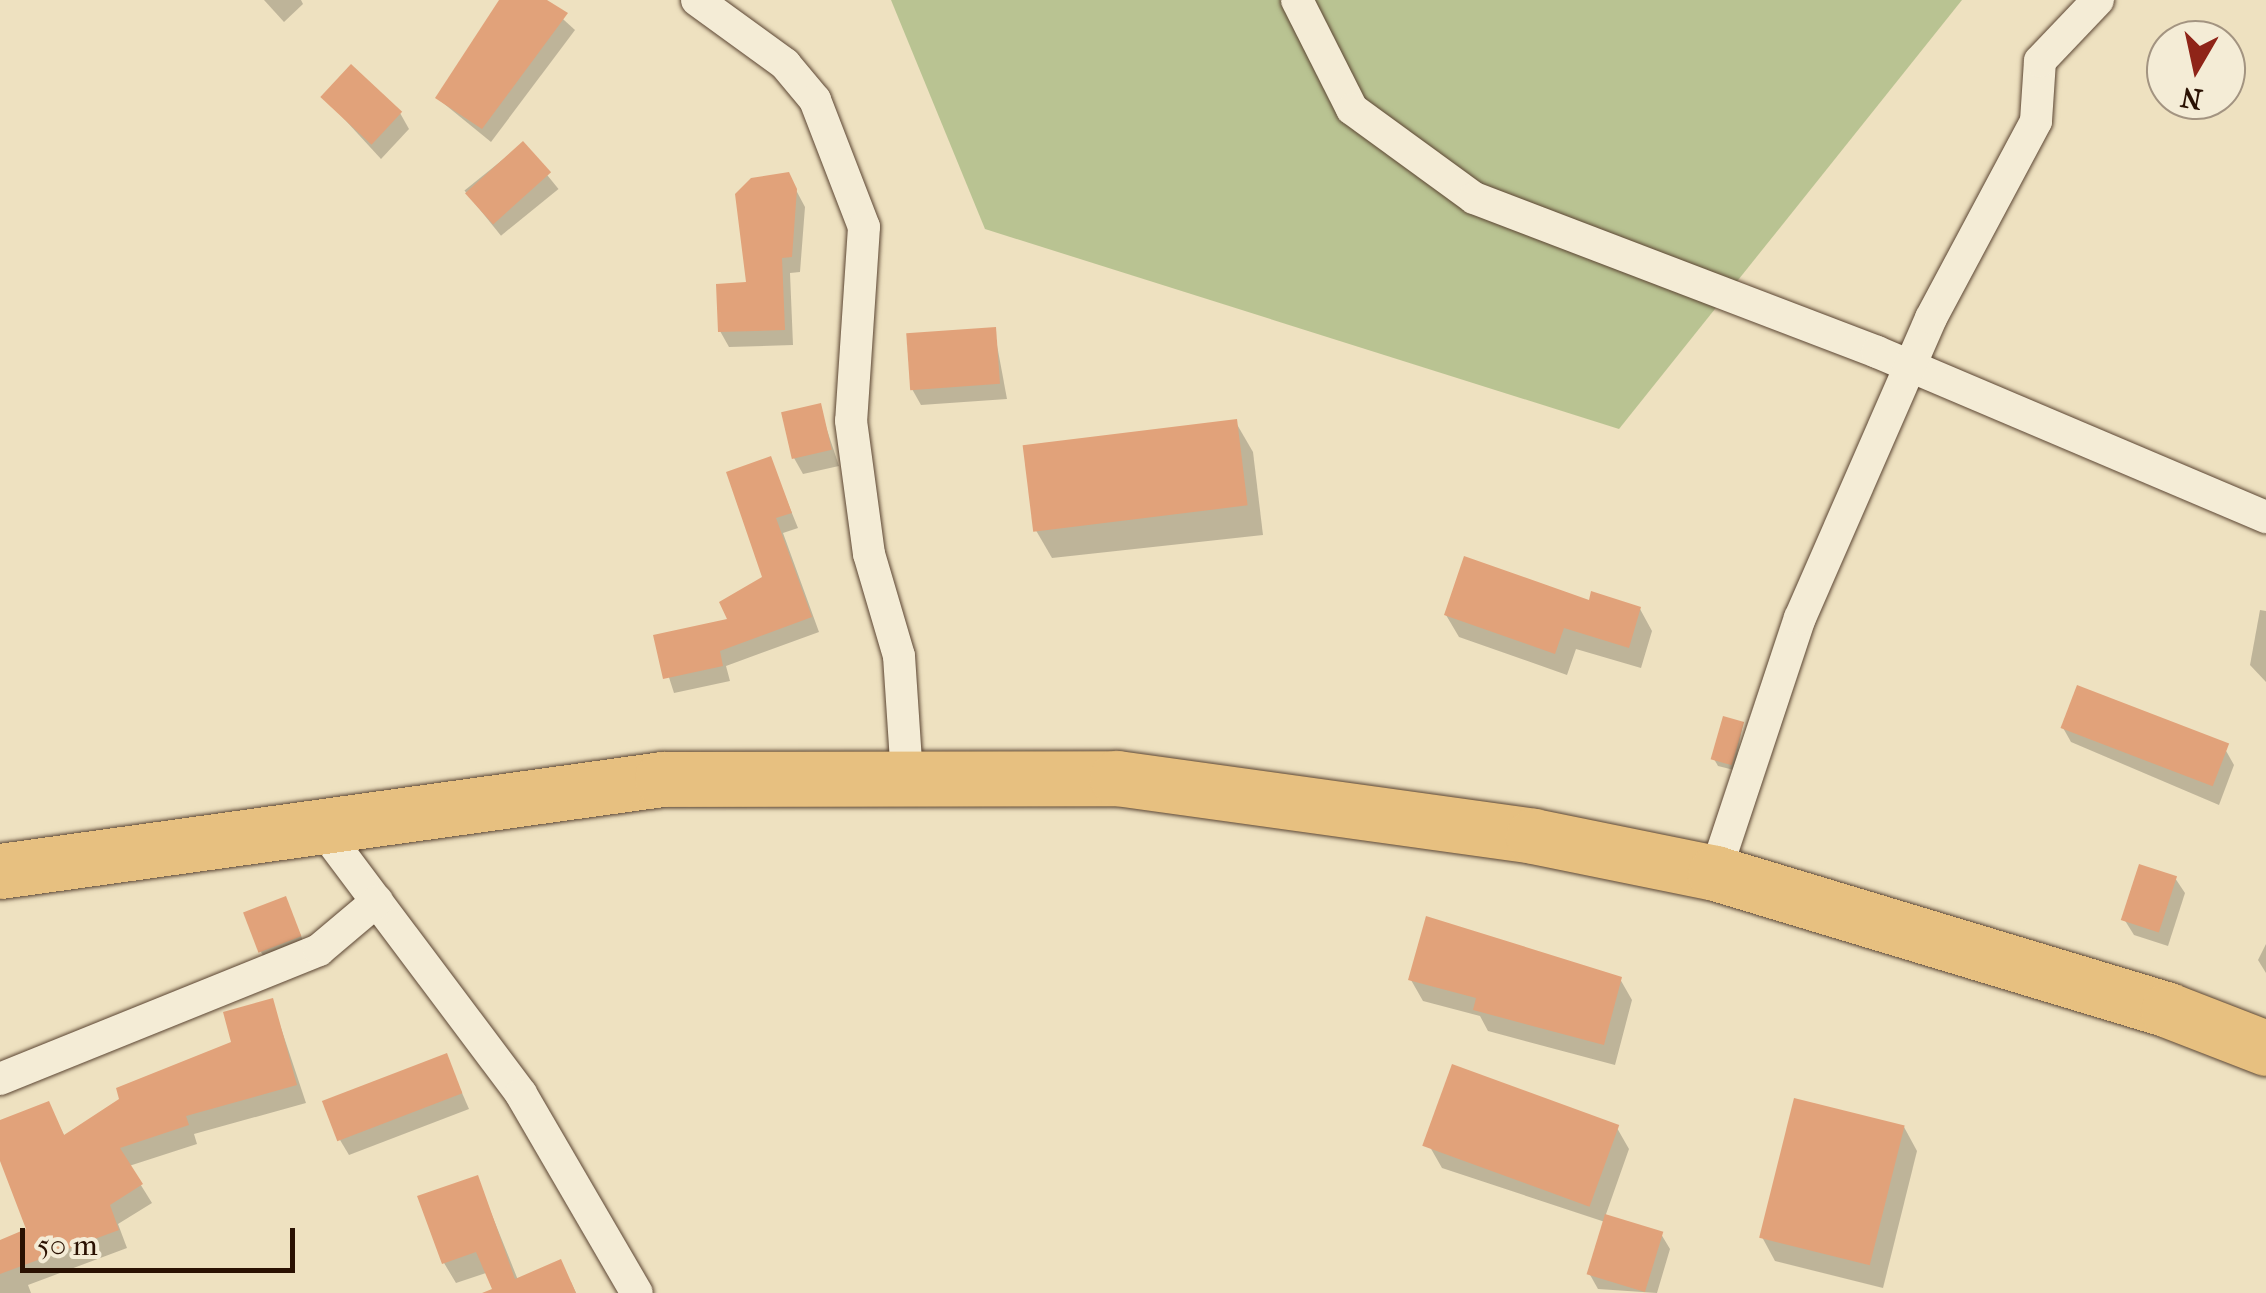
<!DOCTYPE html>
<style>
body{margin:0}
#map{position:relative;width:2266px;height:1293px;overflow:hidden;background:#eee1c0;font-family:"IM FELL French Canon",serif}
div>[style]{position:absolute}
.green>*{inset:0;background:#b9c392}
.shadow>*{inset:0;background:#0003;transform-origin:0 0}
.building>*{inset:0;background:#e1a27a;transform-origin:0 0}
.roads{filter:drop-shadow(0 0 2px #5b4532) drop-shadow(0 0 2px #5b4532)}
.street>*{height:32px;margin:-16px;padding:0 16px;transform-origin:16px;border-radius:16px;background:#f4ecd6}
.highway>*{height:55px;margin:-27.5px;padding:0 27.5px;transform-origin:27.5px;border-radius:27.5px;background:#e7c080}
span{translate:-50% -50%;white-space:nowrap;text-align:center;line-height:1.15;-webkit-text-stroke:8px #f4ecd6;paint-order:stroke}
.north{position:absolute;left:2146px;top:20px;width:100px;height:100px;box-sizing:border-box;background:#f4ecd6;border:2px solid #a39481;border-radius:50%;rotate:189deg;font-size:28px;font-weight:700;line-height:40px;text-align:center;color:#2a1102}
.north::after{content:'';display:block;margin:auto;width:35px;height:45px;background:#8f2418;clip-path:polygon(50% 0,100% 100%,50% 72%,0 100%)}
.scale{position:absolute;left:20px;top:1228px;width:275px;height:45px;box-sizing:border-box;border:5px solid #2a1102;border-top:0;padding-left:12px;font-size:30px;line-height:35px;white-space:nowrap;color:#2a1102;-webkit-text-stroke:8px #f4ecd6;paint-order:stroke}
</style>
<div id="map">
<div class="green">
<div style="clip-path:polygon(891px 0,1962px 0,1619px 429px,985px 229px)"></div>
</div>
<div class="shadow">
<div style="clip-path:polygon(264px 0,301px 0,303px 4px,284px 22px)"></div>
<div style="clip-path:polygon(501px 0,542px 0,575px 30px,491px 142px,437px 98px)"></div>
<div style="clip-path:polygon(324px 97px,400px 113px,409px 129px,381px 159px)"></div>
<div style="left:522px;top:144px;width:58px;height:74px;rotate:51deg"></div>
<div style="clip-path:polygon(788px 175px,805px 207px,800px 272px,790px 273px,793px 345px,729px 347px,720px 331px,749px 285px)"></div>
<div style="clip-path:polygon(994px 329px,1007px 399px,921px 405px,912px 389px)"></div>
<div style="clip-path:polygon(819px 406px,839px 466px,803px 474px,794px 458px)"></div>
<div style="clip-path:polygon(1235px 421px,1253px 452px,1263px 535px,1052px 558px,1034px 527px)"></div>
<div style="clip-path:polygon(770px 459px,798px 528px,783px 533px,819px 632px,726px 666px,730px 681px,674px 693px,656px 637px,730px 621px,765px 578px)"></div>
<div style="clip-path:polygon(1590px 603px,1640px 609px,1652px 631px,1641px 668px,1576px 649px,1567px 675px,1459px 637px,1446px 615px)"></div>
<div style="clip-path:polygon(2260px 610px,2266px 611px,2266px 682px,2250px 665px)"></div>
<div style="clip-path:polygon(1743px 724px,1734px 770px,1718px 766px,1714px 759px)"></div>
<div style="clip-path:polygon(2062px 726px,2225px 749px,2234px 765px,2219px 805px,2071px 742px)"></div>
<div style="clip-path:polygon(2175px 878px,2185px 893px,2168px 946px,2134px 935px,2124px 919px)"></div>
<div style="clip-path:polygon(285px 899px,308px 952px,270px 967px,261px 952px)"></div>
<div style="clip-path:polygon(2266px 944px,2266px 973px,2258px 960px)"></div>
<div style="clip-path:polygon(1620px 979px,1632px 1000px,1615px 1065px,1488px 1031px,1480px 1016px,1423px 1001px,1411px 980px)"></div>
<div style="clip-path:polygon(272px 1001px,306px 1103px,194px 1134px,197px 1144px,129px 1166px,152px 1203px,118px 1224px,127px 1248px,28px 1285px,31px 1293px,0 1293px,0 1243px,29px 1230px,0 1155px,0 1123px,48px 1104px,65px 1137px,234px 1043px)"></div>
<div style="clip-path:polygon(446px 1056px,469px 1109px,349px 1155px,340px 1140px)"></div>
<div style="clip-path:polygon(1904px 1127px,1917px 1151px,1883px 1288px,1775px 1261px,1762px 1237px)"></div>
<div style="clip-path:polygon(1617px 1128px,1629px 1149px,1605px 1217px,1661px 1234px,1670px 1249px,1657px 1293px,1598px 1289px,1589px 1273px,1605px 1222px,1442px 1168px,1430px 1147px)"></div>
<div style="clip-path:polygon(477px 1178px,518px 1280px,571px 1282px,576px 1293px,497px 1293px,486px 1273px,456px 1283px,444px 1263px)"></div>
</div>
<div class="building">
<div style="clip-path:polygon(499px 0,547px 0,568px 13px,482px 129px,435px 98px)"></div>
<div style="left:351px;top:64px;width:70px;height:45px;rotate:43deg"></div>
<div style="left:523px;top:141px;width:42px;height:78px;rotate:48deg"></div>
<div style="clip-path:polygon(789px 172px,797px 189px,792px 257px,782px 258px,785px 330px,718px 332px,716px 284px,746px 282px,735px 194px,751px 178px)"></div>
<div style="left:996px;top:327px;width:57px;height:90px;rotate:86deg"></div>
<div style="left:821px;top:403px;width:48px;height:41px;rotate:77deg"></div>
<div style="left:1237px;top:419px;width:87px;height:216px;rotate:83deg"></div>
<div style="clip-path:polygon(771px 456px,792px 513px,776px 518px,812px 617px,720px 651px,723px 666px,663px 679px,653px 635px,727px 619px,719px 602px,762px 577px,726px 472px)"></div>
<div style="clip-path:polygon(1464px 556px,1589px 600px,1591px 591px,1641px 607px,1629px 648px,1564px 628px,1555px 654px,1444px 615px)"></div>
<div style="left:2077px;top:685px;width:163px;height:46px;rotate:21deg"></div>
<div style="left:1723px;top:716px;width:22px;height:45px;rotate:16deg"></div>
<div style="left:2139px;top:864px;width:40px;height:59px;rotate:18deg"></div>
<div style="left:286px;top:896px;width:43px;height:46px;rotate:69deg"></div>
<div style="clip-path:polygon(1426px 916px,1622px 977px,1604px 1045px,1473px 1010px,1476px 998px,1408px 980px)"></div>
<div style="clip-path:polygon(273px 998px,297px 1085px,186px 1116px,189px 1125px,120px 1148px,143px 1184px,110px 1205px,119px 1230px,0 1274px,0 1240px,26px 1229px,0 1161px,0 1120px,49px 1101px,64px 1135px,119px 1099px,116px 1088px,231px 1042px,223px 1012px)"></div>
<div style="left:447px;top:1053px;width:43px;height:134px;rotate:69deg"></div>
<div style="left:1452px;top:1064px;width:178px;height:87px;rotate:20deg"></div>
<div style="left:1794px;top:1098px;width:114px;height:144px;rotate:14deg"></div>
<div style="clip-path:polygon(478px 1175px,515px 1279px,561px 1259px,576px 1293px,482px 1293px,492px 1289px,476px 1252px,442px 1264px,417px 1196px)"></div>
<div style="left:1605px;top:1214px;width:61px;height:63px;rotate:17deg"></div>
</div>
<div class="roads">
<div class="street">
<div style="left:697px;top:0;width:109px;rotate:36deg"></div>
<div style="left:785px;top:64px;width:47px;rotate:50.2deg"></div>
<div style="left:815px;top:100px;width:136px;rotate:68.9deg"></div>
<div style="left:864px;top:227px;width:194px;rotate:93.8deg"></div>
<div style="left:851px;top:421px;width:134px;rotate:82.3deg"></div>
<div style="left:869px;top:554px;width:106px;rotate:73.6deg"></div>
<div style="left:899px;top:656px;width:119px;rotate:86.2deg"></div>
<div style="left:1297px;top:0;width:122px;rotate:63.2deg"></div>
<div style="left:1352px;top:109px;width:151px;rotate:36.1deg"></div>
<div style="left:1474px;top:198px;width:431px;rotate:20.9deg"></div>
<div style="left:1877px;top:352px;width:423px;rotate:23deg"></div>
<div style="left:317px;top:822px;width:340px;rotate:53.1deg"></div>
<div style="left:521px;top:1094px;width:230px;rotate:59.8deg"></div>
<div style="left:1715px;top:873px;width:269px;rotate:-71.6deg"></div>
<div style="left:1800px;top:618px;width:327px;rotate:-66.4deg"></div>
<div style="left:1931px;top:318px;width:223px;rotate:-61.9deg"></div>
<div style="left:2036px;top:121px;width:60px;rotate:-86.2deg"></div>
<div style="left:2040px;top:61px;width:84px;rotate:-46.4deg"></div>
<div style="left:0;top:1079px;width:344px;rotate:-22deg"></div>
<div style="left:319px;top:950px;width:76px;rotate:-40.2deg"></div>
</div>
<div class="highway">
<div style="left:0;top:871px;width:668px;rotate:-7.91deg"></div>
<div style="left:662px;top:779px;width:455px;rotate:-0.1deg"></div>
<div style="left:1117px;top:778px;width:420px;rotate:7.9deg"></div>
<div style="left:1533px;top:836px;width:186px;rotate:11.5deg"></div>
<div style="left:1715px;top:873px;width:473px;rotate:16.8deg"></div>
<div style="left:2168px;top:1010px;width:105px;rotate:21.2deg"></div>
</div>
</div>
<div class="north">N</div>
<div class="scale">50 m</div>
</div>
